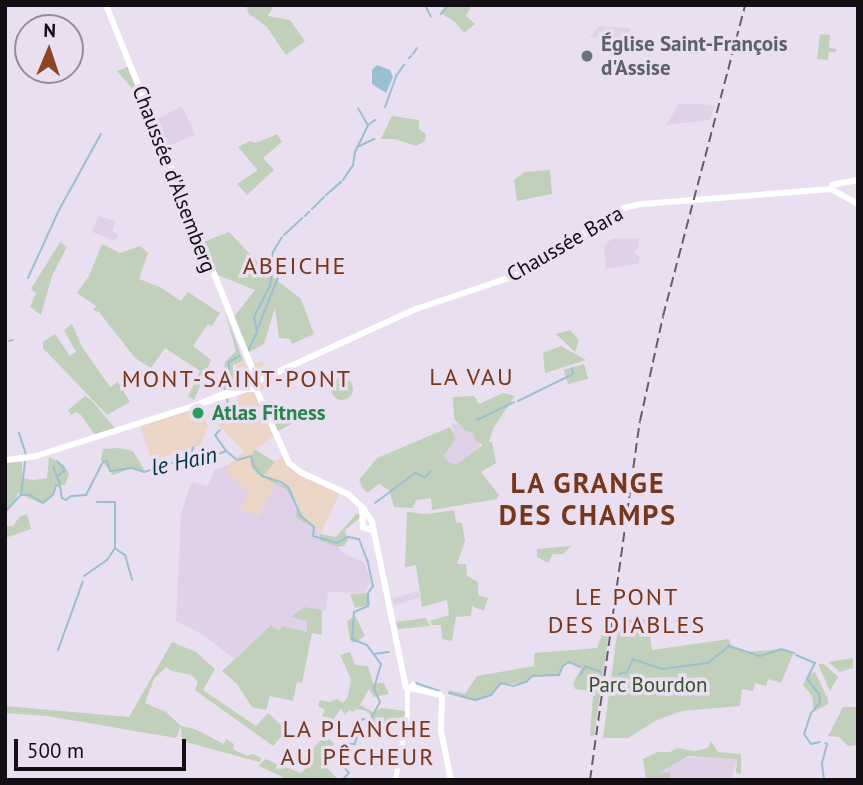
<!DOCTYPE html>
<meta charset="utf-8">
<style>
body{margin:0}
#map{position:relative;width:863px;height:785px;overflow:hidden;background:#eadff1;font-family:"PT Sans",sans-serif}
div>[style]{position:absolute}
.commercial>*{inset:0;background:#ead5c7}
.built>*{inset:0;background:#e0d1e9;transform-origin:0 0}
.green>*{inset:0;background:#c0d0ba;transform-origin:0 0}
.round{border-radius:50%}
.water>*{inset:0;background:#9ac0d0}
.stream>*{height:2px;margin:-1px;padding:0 1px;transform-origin:1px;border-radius:1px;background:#9ac0d0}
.minor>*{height:4.5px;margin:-2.25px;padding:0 2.25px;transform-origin:2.25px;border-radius:2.25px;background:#fff}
.major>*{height:6px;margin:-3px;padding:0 3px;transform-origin:3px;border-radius:3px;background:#fff}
.rail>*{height:2px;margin-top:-1px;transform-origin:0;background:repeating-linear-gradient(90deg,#655e68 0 10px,transparent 0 15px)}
.dots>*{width:19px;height:19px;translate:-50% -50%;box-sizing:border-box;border:4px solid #eadff1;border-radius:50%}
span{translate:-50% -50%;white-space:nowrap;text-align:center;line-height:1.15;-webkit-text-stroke:7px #eadff1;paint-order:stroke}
.worship-label{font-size:21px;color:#5b616d;font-weight:700}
.left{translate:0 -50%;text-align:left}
.street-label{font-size:21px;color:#120e14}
.leisure-label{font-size:21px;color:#27864d;font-weight:700}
.park-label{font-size:21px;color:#345328}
.water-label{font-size:23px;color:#003647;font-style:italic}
.quarter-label{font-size:24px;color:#78361a;letter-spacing:2px}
.district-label{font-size:28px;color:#78361a;font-weight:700;letter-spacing:2px}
.frame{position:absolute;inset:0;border:7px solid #120e14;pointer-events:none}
.north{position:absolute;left:14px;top:14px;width:70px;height:70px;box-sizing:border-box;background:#eadff1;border:2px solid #948b99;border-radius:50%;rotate:2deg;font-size:19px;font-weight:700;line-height:28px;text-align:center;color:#120e14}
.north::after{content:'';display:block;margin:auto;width:24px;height:32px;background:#8c4425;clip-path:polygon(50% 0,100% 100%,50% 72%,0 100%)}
.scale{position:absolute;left:14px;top:739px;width:172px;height:32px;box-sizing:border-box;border:4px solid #120e14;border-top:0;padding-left:9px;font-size:21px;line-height:24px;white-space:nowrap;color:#120e14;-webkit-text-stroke:5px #eadff1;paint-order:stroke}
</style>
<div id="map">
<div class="commercial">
<div style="clip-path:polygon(243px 359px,246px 367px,263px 361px,265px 382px,274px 378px,277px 384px,256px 394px,274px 436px,254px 450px,274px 462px,282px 457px,286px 462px,340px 492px,321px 533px,301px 517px,297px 502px,279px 480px,257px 516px,240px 509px,227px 473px,230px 464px,244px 451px,217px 424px,232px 415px,239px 396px,246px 392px,234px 362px)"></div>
<div style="clip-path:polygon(198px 407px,208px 425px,201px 445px,152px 461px,140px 425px)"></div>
</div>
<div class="built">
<div style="clip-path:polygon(599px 26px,630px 28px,629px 42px,590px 37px)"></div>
<div style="clip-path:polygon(679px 104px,702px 104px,715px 106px,710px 120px,666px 125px)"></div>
<div style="clip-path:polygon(182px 106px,195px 135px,169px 146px,153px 121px)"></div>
<div style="clip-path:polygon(99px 216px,116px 221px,112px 231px,119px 234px,115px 241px,92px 232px)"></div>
<div style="clip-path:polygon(639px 238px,639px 247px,633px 253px,640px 257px,638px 264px,606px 269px,604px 245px,612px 239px)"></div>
<div style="clip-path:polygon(451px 423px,473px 428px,480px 448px,456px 465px,448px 463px,444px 456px,456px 438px)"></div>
<div style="clip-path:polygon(230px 464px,227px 473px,248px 492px,240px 509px,258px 516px,278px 479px,291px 489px,301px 517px,347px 555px,364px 562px,371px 582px,364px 593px,328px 592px,326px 611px,304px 607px,292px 617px,307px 621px,307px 632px,283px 626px,279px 631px,271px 625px,234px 659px,205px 636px,176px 621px,181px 514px,188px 492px,192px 482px,208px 486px,214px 470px)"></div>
<div style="left:418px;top:591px;width:7px;height:27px;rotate:74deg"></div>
<div style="clip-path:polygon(737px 756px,734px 773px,728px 780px,650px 780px,648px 759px)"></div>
</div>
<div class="green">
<div style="clip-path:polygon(246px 5px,274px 5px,268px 16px,290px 20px,305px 41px,286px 55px,266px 26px,249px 14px)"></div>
<div style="clip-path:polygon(447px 5px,472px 5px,466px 16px,475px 24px,464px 33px,454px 21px,440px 13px)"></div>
<div style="clip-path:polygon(820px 34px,830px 35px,829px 48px,836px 49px,836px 52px,829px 52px,828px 60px,817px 59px)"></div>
<div style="clip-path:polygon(128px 67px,128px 68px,141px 99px,117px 71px)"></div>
<div style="clip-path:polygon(392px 116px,419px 120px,419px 129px,426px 134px,425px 141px,416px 146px,395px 139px,381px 139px)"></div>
<div style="clip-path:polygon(277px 134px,282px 142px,263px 158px,274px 170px,247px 195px,237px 184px,258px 170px,238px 147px,250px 141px,256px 143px)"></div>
<div style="clip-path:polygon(550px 170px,552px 194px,517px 201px,514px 180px,525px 172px)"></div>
<div style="clip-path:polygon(229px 232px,269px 274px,301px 299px,314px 334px,292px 344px,290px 339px,279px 338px,275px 308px,264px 344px,246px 354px,233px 318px,255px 290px,215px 274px,203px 242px)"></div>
<div style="clip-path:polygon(60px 242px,67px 247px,52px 276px,41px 315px,30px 307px,36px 293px,31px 289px)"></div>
<div style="clip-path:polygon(102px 244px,120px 253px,140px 246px,148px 253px,139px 279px,160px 287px,181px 301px,188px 292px,220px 313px,212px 326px,208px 324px,193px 346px,211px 360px,194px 400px,188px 396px,200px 371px,165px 348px,151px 368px,135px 358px,99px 312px,93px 310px,96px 306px,77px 293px,89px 276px)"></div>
<div style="clip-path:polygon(225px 312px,243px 360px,233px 365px,234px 379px,208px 389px,214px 378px,218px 379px,224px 373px,225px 362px,236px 351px)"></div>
<div style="clip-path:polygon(72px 324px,82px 347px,110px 387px,118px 382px,130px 402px,107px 415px,43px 348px,43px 342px,55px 334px,70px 356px,76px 352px,64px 330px)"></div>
<div style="clip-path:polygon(570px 330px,579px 340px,575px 352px,556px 334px)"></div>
<div style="clip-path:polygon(561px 346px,586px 360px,545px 373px,543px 353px)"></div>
<div style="left:584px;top:364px;width:15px;height:21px;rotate:74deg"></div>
<div class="round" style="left:331px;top:378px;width:22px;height:22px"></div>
<div style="clip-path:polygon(503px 393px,515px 396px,494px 427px,489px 442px,492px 442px,496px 463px,481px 472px,499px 495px,497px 499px,432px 510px,431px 498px,416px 500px,413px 508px,394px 507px,389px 490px,379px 484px,367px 493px,362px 487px,359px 480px,377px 458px,450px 427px,456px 438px,444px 456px,448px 462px,456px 465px,483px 445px,476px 441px,472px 432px,466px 431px,454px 419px,453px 397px,474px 396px,479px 404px)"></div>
<div style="clip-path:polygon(85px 396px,91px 400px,115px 428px,95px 435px,81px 415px,76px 412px,71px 415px,68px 410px)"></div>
<div style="clip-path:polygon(284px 410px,283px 414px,291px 411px,295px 413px,291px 418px,295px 416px,299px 420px,276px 432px,271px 416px)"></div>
<div style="clip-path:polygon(119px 448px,133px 451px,146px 473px,132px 468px,113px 475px,101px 460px,103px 449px)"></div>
<div style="clip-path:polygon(254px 449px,275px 462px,263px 476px,291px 489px,301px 516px,310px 527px,296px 517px,297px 508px,287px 490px,257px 474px,251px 466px)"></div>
<div style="clip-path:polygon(49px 457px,64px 465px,69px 474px,65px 485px,56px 485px,50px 499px,40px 503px,18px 493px,14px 504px,5px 510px,5px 463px,22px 462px,22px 478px,34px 480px,47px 478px)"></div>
<div style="clip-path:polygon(454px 510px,456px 522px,462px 523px,465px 541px,457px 564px,466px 564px,467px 576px,478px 582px,478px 595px,488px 598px,484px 611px,472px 606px,471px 616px,456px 617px,452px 641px,442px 639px,441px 625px,432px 625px,430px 621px,449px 615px,447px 600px,422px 607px,416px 565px,405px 567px,407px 512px,428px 514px)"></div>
<div style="clip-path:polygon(361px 513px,361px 517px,345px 530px,348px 540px,344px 546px,336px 547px,320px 540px,320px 534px,336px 537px,356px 514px)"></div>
<div style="clip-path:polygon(27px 514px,31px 529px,5px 538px,5px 526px,13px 526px,20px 516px)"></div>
<div style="clip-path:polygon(571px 546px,563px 554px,553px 554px,548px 563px,537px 557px,537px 549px)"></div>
<div style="clip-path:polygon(369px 593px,370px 605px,355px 608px,350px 594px)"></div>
<div style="clip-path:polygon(304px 607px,322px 610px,322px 635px,312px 633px,302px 683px,297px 682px,293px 701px,270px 696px,266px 710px,252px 707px,237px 684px,222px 671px,271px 625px,279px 631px,282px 626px,307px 632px,307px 621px,291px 617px)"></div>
<div style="clip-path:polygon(355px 615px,365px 636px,354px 643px,350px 640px,347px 621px)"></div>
<div style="clip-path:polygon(426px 618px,430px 626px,398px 629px,396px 622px)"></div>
<div style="clip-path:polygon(608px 618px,611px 619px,594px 736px,590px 736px,594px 684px,592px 691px,575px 689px,573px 683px,581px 669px,576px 664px,565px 664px,559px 676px,532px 676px,526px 683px,501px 684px,491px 695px,476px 701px,449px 694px,449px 690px,465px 694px,477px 676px,534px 666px,534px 653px,597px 648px)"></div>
<div style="clip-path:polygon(648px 619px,652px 650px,729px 639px,731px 645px,747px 652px,784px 649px,793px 654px,781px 683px,768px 679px,766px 686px,755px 683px,753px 691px,742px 689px,740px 706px,682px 711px,657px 720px,628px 738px,603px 738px,619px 620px)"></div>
<div style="clip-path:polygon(172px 642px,196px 652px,215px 669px,203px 690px,256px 726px,268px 713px,287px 730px,273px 746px,195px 690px,198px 682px,191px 675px,172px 671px,166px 667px,154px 679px,145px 703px,166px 712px,181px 726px,195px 729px,224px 744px,226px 739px,234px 744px,233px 749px,247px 756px,253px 754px,261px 758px,260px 762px,182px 741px,181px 726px,176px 738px,47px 716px,5px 713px,5px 706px,129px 717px)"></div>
<div style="clip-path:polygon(350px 652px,355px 665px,368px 666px,373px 683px,384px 683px,389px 694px,374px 697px,369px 689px,360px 705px,373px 712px,382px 708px,406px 711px,404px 724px,390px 726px,387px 731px,369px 728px,371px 716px,367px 711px,357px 709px,353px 712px,349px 710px,345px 715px,341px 708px,333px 721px,322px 716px,325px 710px,318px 706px,320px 700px,330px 702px,337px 699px,343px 703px,348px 696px,351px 679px,340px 655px)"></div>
<div style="clip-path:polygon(853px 658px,853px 668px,840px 672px,828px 662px)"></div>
<div style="clip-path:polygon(818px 664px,824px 664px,838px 677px,830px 691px)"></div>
<div style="clip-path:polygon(815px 672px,828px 699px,828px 704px,814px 712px,812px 696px,803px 685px,809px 674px)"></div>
<div style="clip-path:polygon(843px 707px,858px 707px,858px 745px,848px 746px,839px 737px,828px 736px)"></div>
<div style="clip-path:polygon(325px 736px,334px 743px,326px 766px,338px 780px,289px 780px,259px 766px,265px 759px,301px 773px,309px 765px,301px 760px)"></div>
<div style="clip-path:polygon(711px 741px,718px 752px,741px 754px,741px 774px,736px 773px,737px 759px,688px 756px,657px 774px,670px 772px,670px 780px,646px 780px,643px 759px,658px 752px,670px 752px,678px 748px,694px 751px,708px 748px)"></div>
</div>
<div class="water">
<div style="clip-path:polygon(377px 65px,390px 70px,393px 77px,386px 93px,372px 84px,372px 70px)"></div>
</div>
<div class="stream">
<div style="left:425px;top:5px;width:13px;rotate:63deg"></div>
<div style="left:441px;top:14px;width:11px;rotate:-52deg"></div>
<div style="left:413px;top:54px;width:7px;rotate:-56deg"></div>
<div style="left:409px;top:58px;width:3px;rotate:-45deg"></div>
<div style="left:385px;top:107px;width:33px;rotate:-70deg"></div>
<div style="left:396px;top:76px;width:14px;rotate:-54deg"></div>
<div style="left:358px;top:108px;width:20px;rotate:60deg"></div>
<div style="left:357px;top:147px;width:19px;rotate:-25deg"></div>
<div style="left:343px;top:180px;width:18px;rotate:-56deg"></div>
<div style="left:353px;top:165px;width:13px;rotate:-81deg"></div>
<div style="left:355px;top:152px;width:30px;rotate:-64deg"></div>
<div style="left:368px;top:125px;width:9px;rotate:-36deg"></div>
<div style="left:326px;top:195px;width:20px;rotate:-41deg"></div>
<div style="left:312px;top:209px;width:17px;rotate:-45deg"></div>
<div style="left:305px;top:216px;width:6px;rotate:-45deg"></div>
<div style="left:284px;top:235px;width:25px;rotate:-43deg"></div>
<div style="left:271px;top:266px;width:14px;rotate:-82deg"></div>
<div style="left:273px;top:252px;width:17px;rotate:-59deg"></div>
<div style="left:28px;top:278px;width:75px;rotate:-65.5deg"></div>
<div style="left:59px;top:210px;width:87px;rotate:-61.1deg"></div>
<div style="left:257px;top:330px;width:59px;rotate:-68.2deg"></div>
<div style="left:9px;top:341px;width:4px;rotate:-14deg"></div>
<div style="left:248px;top:351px;width:21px;rotate:-65deg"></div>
<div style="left:257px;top:332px;width:15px;rotate:-101deg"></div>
<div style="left:254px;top:317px;width:36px;rotate:-63deg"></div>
<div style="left:270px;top:285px;width:17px;rotate:-80deg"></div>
<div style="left:225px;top:390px;width:6px;rotate:-108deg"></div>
<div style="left:223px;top:384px;width:6px;rotate:-39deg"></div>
<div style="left:228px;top:380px;width:18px;rotate:-87deg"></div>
<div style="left:229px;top:362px;width:12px;rotate:-31deg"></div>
<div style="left:227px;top:399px;width:12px;rotate:76deg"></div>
<div style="left:518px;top:401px;width:61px;rotate:-26.1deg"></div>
<div style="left:573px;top:374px;width:6px;rotate:-99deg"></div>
<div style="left:477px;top:420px;width:41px;rotate:-25.9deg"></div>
<div style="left:220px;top:430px;width:7px;rotate:135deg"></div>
<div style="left:215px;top:435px;width:19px;rotate:55deg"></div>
<div style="left:19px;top:433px;width:22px;rotate:72deg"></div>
<div style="left:191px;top:456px;width:9px;rotate:-77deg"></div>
<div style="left:57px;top:461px;width:12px;rotate:48deg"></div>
<div style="left:65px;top:470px;width:8px;rotate:140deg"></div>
<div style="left:53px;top:466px;width:19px;rotate:69deg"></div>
<div style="left:21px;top:495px;width:33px;rotate:-83deg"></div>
<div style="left:375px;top:503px;width:50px;rotate:-36.9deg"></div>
<div style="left:415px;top:473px;width:11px;rotate:22deg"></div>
<div style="left:425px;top:477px;width:8px;rotate:-45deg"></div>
<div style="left:5px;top:512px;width:23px;rotate:-47deg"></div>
<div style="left:21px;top:495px;width:9px"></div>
<div style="left:30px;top:495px;width:15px;rotate:32deg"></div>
<div style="left:43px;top:503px;width:13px;rotate:-39deg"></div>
<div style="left:53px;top:495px;width:10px;rotate:-73deg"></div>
<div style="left:56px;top:485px;width:4px;rotate:14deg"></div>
<div style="left:60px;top:486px;width:12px;rotate:81deg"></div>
<div style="left:62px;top:498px;width:4px;rotate:27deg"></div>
<div style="left:66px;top:500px;width:6px;rotate:-39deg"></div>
<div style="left:71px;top:496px;width:15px;rotate:-4deg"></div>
<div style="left:86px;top:495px;width:37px;rotate:-63deg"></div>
<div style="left:103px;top:462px;width:4px;rotate:-14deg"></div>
<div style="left:107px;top:461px;width:10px;rotate:73deg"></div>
<div style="left:110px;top:471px;width:22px;rotate:-8deg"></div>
<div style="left:132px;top:468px;width:13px;rotate:18deg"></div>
<div style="left:144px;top:472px;width:32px;rotate:-18deg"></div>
<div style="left:174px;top:462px;width:8px;rotate:23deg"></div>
<div style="left:181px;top:465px;width:11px;rotate:-45deg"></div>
<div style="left:189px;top:457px;width:17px;rotate:7deg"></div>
<div style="left:206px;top:459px;width:22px;rotate:-22deg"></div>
<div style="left:226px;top:451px;width:14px;rotate:39deg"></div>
<div style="left:237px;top:460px;width:15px;rotate:-16deg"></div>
<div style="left:251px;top:456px;width:9px;rotate:77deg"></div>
<div style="left:253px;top:465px;width:14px;rotate:51deg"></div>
<div style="left:262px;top:476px;width:20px;rotate:18deg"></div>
<div style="left:281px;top:482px;width:9px;rotate:36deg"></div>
<div style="left:288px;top:487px;width:32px;rotate:66deg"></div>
<div style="left:301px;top:516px;width:17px;rotate:40deg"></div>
<div style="left:314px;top:527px;width:9px;rotate:96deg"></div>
<div style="left:313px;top:536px;width:25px;rotate:16deg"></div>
<div style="left:337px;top:543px;width:13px;rotate:-29deg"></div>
<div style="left:348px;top:537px;width:11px;rotate:10deg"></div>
<div style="left:359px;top:539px;width:26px;rotate:69deg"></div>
<div style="left:368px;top:563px;width:24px;rotate:78deg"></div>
<div style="left:373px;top:586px;width:9px;rotate:126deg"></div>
<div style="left:368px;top:593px;width:13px;rotate:90deg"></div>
<div style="left:368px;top:606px;width:15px;rotate:157deg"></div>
<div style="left:354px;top:612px;width:27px;rotate:94deg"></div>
<div style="left:352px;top:639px;width:16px;rotate:22deg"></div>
<div style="left:367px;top:645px;width:24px;rotate:54deg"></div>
<div style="left:381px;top:664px;width:26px;rotate:106deg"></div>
<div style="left:374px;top:689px;width:14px;rotate:65deg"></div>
<div style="left:380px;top:702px;width:21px;rotate:119deg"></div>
<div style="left:370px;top:720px;width:8px;rotate:-173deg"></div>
<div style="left:362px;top:719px;width:26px;rotate:106deg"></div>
<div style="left:355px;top:744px;width:7px;rotate:180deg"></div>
<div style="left:116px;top:549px;width:11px;rotate:34deg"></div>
<div style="left:125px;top:555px;width:26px;rotate:74deg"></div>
<div style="left:84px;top:576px;width:28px;rotate:-35deg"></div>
<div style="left:107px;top:560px;width:14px;rotate:-56deg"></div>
<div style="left:115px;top:548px;width:46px;rotate:-90deg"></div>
<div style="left:115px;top:502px;width:18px;rotate:180deg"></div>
<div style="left:58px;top:650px;width:73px;rotate:-70.1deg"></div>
<div style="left:373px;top:654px;width:16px;rotate:-7deg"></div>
<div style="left:796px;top:655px;width:21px;rotate:23deg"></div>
<div style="left:815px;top:663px;width:18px;rotate:117deg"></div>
<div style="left:807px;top:679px;width:19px;rotate:51deg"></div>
<div style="left:819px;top:694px;width:9px;rotate:84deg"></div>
<div style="left:820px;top:703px;width:13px;rotate:132deg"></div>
<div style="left:811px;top:713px;width:22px;rotate:108deg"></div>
<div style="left:804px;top:734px;width:12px;rotate:55deg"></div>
<div style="left:811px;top:744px;width:9px;rotate:-13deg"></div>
<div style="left:585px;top:666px;width:17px;rotate:21deg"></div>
<div style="left:619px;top:674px;width:8px;rotate:-14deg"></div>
<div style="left:627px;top:672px;width:14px;rotate:-65deg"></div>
<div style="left:633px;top:659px;width:31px;rotate:19deg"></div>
<div style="left:662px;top:669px;width:46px;rotate:-7.4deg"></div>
<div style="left:708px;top:663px;width:27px;rotate:-39deg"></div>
<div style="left:729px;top:646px;width:33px;rotate:18deg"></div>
<div style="left:760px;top:656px;width:22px;rotate:-18deg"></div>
<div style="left:781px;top:649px;width:14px;rotate:17deg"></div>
<div style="left:580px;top:675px;width:9px;rotate:-58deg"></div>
<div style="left:416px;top:683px;width:24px;rotate:19deg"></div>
<div style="left:449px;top:693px;width:28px;rotate:15deg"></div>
<div style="left:476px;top:700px;width:16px;rotate:-18deg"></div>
<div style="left:491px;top:695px;width:16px;rotate:-50deg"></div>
<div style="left:501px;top:683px;width:12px;rotate:14deg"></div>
<div style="left:513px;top:686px;width:14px;rotate:-17deg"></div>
<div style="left:526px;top:682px;width:8px;rotate:-45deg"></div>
<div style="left:532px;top:676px;width:27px;rotate:-2deg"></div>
<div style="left:559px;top:675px;width:10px;rotate:-66deg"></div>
<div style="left:563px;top:666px;width:7px;rotate:-34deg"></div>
<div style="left:569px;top:662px;width:12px;rotate:24deg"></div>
<div style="left:342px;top:780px;width:10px;rotate:-45deg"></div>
<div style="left:349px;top:773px;width:8px;rotate:-130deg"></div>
<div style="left:344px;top:767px;width:20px;rotate:-84deg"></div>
<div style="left:824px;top:780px;width:17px;rotate:-97deg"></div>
<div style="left:822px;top:763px;width:20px;rotate:-75deg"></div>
<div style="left:827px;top:744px;width:2px;rotate:-153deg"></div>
</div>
<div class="minor">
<div style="left:395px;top:780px;width:67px;rotate:-79.7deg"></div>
<div style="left:407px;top:714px;width:27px;rotate:-90deg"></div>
</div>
<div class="major">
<div style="left:106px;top:5px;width:403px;rotate:68.1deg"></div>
<div style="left:832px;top:185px;width:26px;rotate:-11deg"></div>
<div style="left:831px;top:189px;width:31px;rotate:29deg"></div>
<div style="left:258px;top:381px;width:174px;rotate:-24.5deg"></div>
<div style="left:416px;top:309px;width:110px;rotate:-18.6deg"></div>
<div style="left:520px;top:274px;width:123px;rotate:-32.4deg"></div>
<div style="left:624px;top:208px;width:18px;rotate:-13deg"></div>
<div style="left:642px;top:204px;width:190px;rotate:-4.5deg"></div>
<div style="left:256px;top:389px;width:81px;rotate:66deg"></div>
<div style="left:289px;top:463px;width:16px;rotate:38deg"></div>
<div style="left:302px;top:473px;width:51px;rotate:24.5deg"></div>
<div style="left:348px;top:494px;width:21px;rotate:43deg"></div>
<div style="left:363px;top:508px;width:17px;rotate:57deg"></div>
<div style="left:372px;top:522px;width:168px;rotate:78.4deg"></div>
<div style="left:406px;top:687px;width:4px;rotate:27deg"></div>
<div style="left:410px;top:689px;width:5px;rotate:-53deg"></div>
<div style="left:199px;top:404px;width:63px;rotate:-22.5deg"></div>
<div style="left:5px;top:460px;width:31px;rotate:-7deg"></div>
<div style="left:36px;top:456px;width:221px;rotate:-17.6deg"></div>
<div style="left:247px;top:389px;width:10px"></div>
<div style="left:362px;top:510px;width:17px;rotate:87deg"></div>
<div style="left:363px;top:527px;width:12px;rotate:20deg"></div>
<div style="left:412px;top:688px;width:29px;rotate:14deg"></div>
<div style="left:440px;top:695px;width:4px;rotate:56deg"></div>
<div style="left:442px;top:698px;width:33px;rotate:92deg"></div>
<div style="left:441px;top:731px;width:50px;rotate:78.5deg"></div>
</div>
<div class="rail">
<div style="left:590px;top:780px;width:362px;rotate:-82.1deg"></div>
<div style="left:640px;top:421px;width:107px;rotate:-77.6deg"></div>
<div style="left:663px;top:316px;width:322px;rotate:-75.2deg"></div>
</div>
<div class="dots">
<div style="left:587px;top:56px;background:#6b7280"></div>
<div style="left:198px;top:413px;background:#2e9e5b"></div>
</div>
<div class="worship-label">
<span class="left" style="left:601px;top:56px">Église Saint-François<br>d'Assise</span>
</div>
<div class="street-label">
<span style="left:174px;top:179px;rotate:69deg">Chaussée d'Alsemberg</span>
<span style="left:565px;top:244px;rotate:-30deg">Chaussée Bara</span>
</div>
<div class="leisure-label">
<span class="left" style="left:212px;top:413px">Atlas Fitness</span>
</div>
<div class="park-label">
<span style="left:648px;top:685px">Parc Bourdon</span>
</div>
<div class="water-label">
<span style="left:184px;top:461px;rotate:-12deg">le Hain</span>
</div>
<div class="quarter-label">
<span style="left:295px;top:266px">ABEICHE</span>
<span style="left:472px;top:377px">LA VAU</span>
<span style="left:237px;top:379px">MONT-SAINT-PONT</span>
<span style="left:627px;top:611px">LE PONT<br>DES DIABLES</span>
<span style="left:358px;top:743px">LA PLANCHE<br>AU PÊCHEUR</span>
</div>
<div class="district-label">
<span style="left:588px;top:499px">LA GRANGE<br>DES CHAMPS</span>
</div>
<div class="frame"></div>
<div class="north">N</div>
<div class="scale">500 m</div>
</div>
